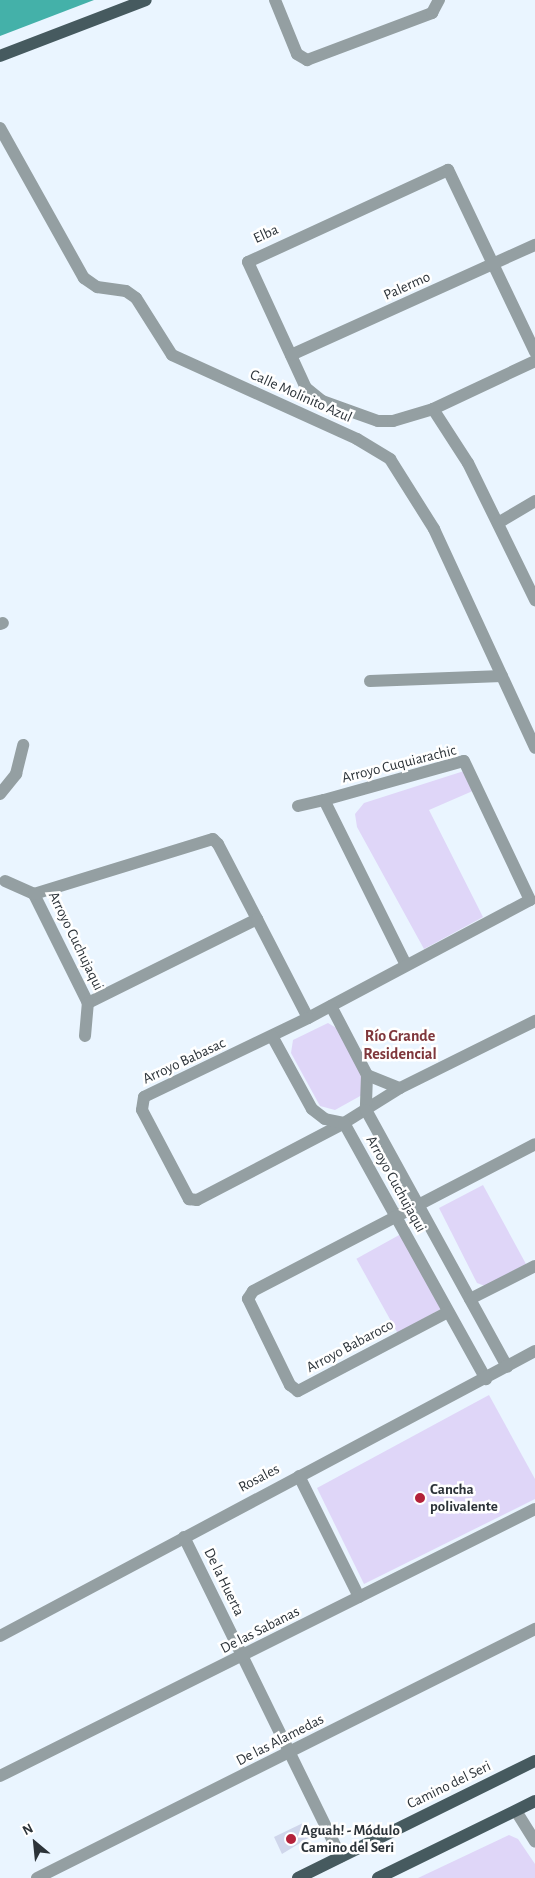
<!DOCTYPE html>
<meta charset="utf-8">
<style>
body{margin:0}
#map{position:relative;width:535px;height:1878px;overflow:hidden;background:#eaf5ff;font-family:"Alegreya Sans",sans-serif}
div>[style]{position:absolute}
.green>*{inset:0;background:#dfd6f8;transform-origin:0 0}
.water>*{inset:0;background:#44b1a9}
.building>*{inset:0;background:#cfd6eb}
.minor>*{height:12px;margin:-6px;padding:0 6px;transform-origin:6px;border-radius:6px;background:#949fa2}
.major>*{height:12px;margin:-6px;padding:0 6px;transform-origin:6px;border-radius:6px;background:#465a5f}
.dots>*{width:14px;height:14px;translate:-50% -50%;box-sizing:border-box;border:2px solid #fff;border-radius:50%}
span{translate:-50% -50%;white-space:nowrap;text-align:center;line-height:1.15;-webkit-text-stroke:5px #fff;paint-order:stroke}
.street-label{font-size:15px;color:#2c3339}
.poi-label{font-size:15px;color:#2c3339;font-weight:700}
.left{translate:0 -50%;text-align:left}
.neighbourhood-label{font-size:16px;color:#7f373c;font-weight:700}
.north{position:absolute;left:10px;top:1818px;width:50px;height:50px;-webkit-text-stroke:4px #fff;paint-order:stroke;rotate:332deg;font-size:14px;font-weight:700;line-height:20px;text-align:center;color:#2c3339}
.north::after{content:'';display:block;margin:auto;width:18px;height:22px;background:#2c3339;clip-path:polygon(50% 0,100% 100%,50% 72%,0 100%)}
</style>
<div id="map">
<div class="green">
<div style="clip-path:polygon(464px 771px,475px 790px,429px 810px,483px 917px,424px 949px,357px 827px,355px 814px,364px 803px)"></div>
<div style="clip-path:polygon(328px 1023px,338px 1029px,366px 1080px,362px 1095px,335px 1110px,320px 1106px,291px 1053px,293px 1040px)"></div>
<div style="clip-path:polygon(483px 1185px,526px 1264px,485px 1286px,477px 1283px,439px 1208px)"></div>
<div style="left:401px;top:1234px;width:85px;height:51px;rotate:61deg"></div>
<div style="clip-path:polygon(489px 1395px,535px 1479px,535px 1499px,364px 1584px,317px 1488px)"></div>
<div style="clip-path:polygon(509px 1835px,518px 1839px,535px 1864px,535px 1878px,418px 1878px)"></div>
</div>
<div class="water">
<div style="clip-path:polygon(0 0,94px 0,0 36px)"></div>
</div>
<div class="building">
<div style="clip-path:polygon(303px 1823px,310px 1837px,282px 1854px,274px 1837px)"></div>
</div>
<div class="minor">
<div style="left:275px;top:0;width:58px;rotate:67.8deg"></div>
<div style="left:297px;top:54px;width:12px;rotate:31deg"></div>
<div style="left:307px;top:60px;width:134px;rotate:-20.6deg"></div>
<div style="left:432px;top:13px;width:15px;rotate:-62deg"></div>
<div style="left:0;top:128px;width:172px;rotate:60.8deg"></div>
<div style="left:84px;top:278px;width:16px;rotate:35deg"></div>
<div style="left:97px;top:287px;width:29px;rotate:8deg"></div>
<div style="left:126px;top:291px;width:12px;rotate:35deg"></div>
<div style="left:136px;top:298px;width:67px;rotate:57.7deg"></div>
<div style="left:172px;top:355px;width:203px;rotate:24.4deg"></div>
<div style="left:357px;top:439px;width:39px;rotate:31deg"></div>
<div style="left:390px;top:459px;width:83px;rotate:57.8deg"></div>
<div style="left:434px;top:529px;width:241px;rotate:65.2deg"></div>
<div style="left:535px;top:352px;width:202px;rotate:-115.5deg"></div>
<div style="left:448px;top:170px;width:220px;rotate:155.3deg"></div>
<div style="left:248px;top:262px;width:139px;rotate:65.3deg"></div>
<div style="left:306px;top:388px;width:21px;rotate:39deg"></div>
<div style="left:322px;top:401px;width:59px;rotate:19.7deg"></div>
<div style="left:378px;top:421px;width:15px"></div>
<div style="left:393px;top:421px;width:42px;rotate:-16.7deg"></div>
<div style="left:433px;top:409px;width:113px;rotate:-25.2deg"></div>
<div style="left:291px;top:355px;width:268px;rotate:-24.3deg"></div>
<div style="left:433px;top:409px;width:64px;rotate:57.1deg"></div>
<div style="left:468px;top:463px;width:153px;rotate:63.9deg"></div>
<div style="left:498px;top:523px;width:43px;rotate:-30.7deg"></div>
<div style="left:0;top:624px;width:3px;rotate:-18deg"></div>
<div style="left:370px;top:681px;width:132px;rotate:-2.2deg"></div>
<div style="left:0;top:794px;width:26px;rotate:-51deg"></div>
<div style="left:16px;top:774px;width:30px;rotate:-76deg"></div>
<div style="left:298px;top:806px;width:27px;rotate:-13deg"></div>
<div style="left:5px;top:881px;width:32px;rotate:24deg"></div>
<div style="left:257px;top:919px;width:189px;rotate:153.6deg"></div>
<div style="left:88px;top:1003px;width:122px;rotate:-116.4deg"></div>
<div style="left:34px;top:894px;width:187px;rotate:-17.1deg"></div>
<div style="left:213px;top:839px;width:7px;rotate:45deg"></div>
<div style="left:218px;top:844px;width:85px;rotate:62.5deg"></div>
<div style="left:257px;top:919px;width:111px;rotate:62.7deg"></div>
<div style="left:406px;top:965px;width:184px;rotate:-116.4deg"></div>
<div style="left:324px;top:800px;width:145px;rotate:-15.6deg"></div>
<div style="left:464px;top:761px;width:154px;rotate:64.6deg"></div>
<div style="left:530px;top:900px;width:251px;rotate:152deg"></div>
<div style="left:308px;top:1018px;width:182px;rotate:154.3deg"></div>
<div style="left:144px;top:1097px;width:13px;rotate:99deg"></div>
<div style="left:142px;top:1110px;width:101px;rotate:62.2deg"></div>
<div style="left:189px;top:1199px;width:8px;rotate:7deg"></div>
<div style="left:197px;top:1200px;width:166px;rotate:-27.6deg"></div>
<div style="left:344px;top:1123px;width:66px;rotate:-32deg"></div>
<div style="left:400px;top:1088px;width:151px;rotate:-26.4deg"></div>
<div style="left:331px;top:1006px;width:78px;rotate:62.4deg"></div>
<div style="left:367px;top:1075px;width:35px;rotate:92deg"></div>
<div style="left:366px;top:1110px;width:293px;rotate:61.2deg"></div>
<div style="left:85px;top:1036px;width:33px;rotate:-85deg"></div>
<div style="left:272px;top:1036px;width:83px;rotate:61.3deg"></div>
<div style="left:312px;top:1109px;width:16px;rotate:38deg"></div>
<div style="left:325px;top:1119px;width:19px;rotate:12deg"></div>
<div style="left:344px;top:1123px;width:293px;rotate:61deg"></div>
<div style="left:367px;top:1075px;width:35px;rotate:22deg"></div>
<div style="left:470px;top:1299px;width:73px;rotate:-26.9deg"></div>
<div style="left:448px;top:1312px;width:170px;rotate:152.2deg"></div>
<div style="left:298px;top:1391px;width:10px;rotate:-143deg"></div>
<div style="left:290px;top:1385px;width:96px;rotate:-116deg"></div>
<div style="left:248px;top:1299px;width:9px;rotate:-58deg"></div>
<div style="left:253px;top:1291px;width:318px;rotate:-27.5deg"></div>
<div style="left:299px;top:1476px;width:135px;rotate:63.6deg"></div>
<div style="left:184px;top:1537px;width:356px;rotate:63.9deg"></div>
<div style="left:0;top:1636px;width:606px;rotate:-28.04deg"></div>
<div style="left:0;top:1776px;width:598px;rotate:-26.52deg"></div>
<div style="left:516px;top:1811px;width:36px;rotate:58deg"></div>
<div style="left:37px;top:1878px;width:557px;rotate:-26.57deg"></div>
</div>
<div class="major">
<div style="left:0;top:56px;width:156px;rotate:-21deg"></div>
<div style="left:298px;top:1878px;width:264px;rotate:-26.3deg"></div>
<div style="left:378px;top:1878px;width:175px;rotate:-26.1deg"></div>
</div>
<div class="dots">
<div style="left:420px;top:1498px;background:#b3213a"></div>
<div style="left:291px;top:1839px;background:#b3213a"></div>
</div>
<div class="street-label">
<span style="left:266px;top:234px;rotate:-24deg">Elba</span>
<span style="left:407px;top:286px;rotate:-24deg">Palermo</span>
<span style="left:301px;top:396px;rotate:24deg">Calle Molinito Azul</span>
<span style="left:399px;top:764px;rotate:-14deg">Arroyo Cuquiarachic</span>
<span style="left:76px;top:941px;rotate:64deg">Arroyo Cuchujaqui</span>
<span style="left:184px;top:1061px;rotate:-25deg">Arroyo Babasac</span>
<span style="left:396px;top:1184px;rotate:61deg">Arroyo Cuchujaqui</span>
<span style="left:350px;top:1346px;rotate:-28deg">Arroyo Babaroco</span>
<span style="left:259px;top:1478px;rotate:-28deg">Rosales</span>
<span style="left:224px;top:1582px;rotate:64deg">De la Huerta</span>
<span style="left:260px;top:1630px;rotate:-27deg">De las Sabanas</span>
<span style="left:280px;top:1740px;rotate:-27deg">De las Alamedas</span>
<span style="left:449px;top:1785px;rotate:-26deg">Camino del Seri</span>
</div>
<div class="poi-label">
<span class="left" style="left:430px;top:1498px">Cancha<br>polivalente</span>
<span class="left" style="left:301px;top:1839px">Aguah! - Módulo<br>Camino del Seri</span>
</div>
<div class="neighbourhood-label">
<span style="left:400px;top:1045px">Río Grande<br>Residencial</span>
</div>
<div class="north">N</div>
</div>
